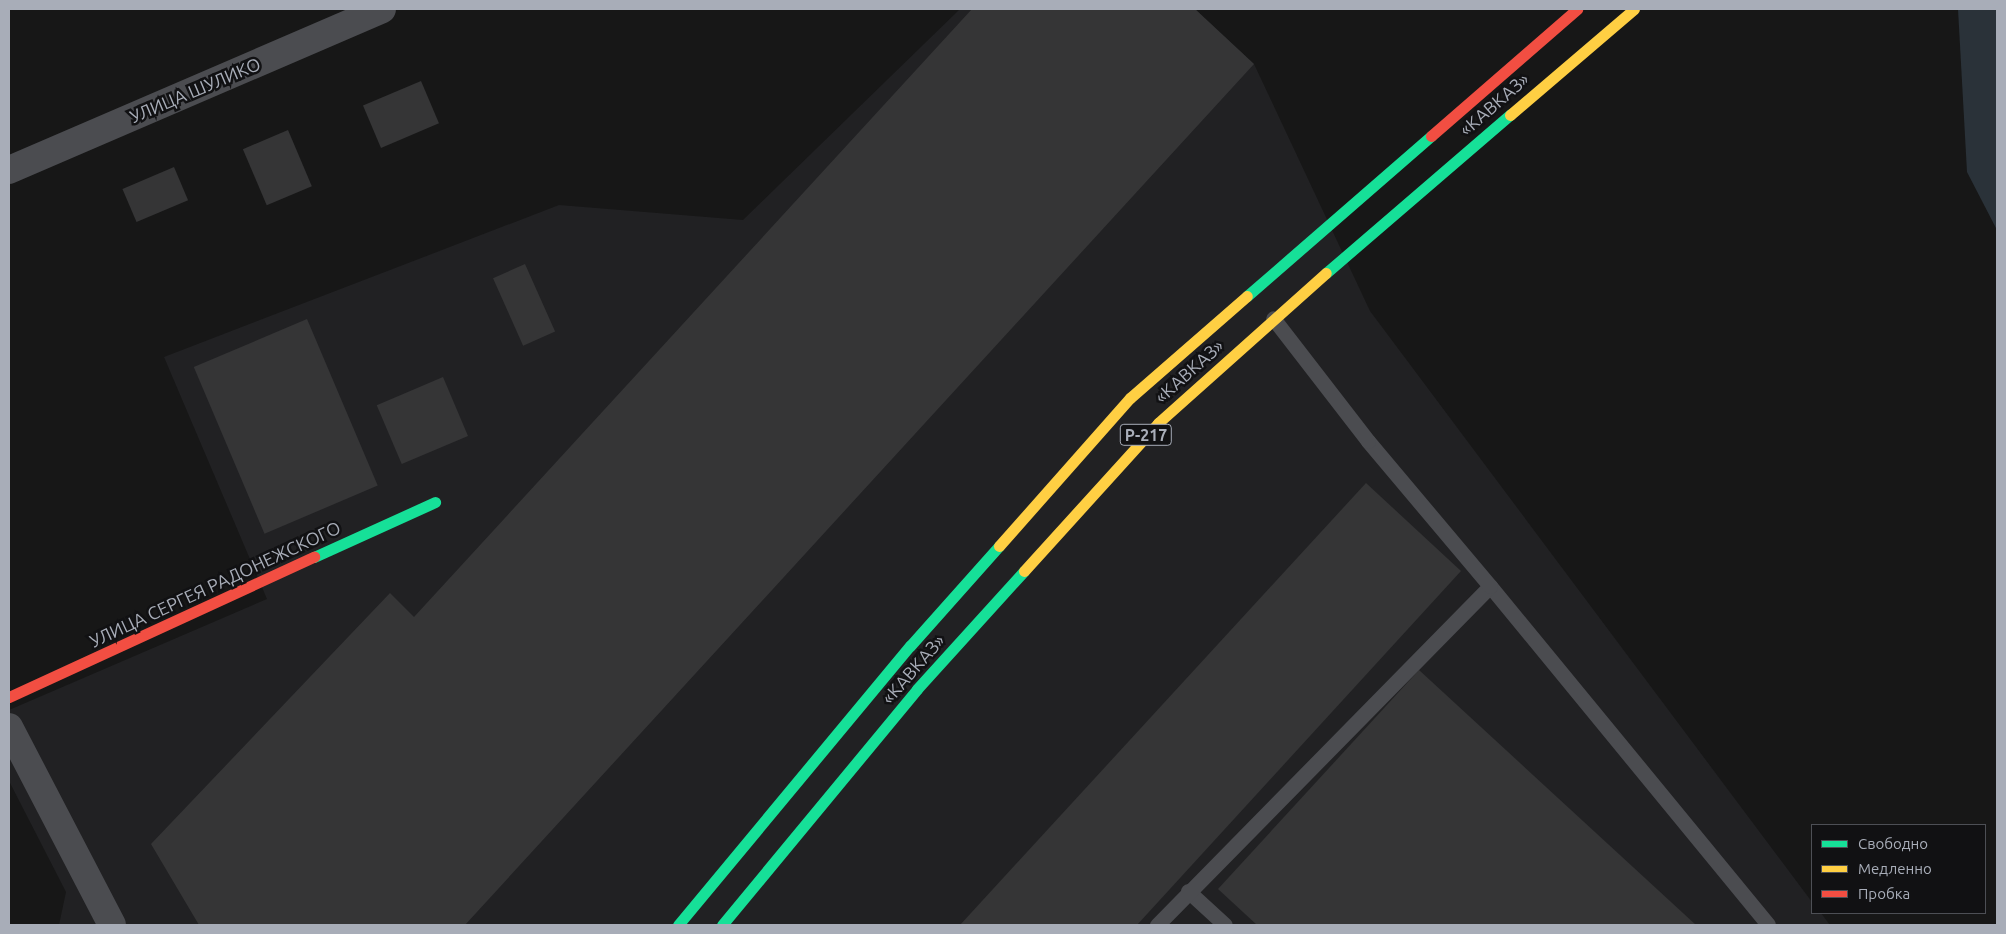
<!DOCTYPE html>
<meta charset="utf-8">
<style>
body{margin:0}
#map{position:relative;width:2006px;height:934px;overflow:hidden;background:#171717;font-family:Ubuntu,sans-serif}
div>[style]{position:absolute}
.built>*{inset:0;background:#212123}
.water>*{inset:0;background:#2a3239}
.building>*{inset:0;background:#353536;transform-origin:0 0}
.lane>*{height:15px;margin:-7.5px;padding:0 7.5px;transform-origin:7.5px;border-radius:7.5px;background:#4b4c50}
.street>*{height:28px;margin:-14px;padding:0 14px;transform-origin:14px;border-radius:14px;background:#4b4c50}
.fast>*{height:11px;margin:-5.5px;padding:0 5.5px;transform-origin:5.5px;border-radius:5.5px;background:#16e098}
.slow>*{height:11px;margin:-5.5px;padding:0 5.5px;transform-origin:5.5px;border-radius:5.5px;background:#ffcf43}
.jam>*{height:11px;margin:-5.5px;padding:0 5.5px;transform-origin:5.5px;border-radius:5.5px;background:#f24e42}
span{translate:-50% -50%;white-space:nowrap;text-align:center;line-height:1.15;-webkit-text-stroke:5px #111113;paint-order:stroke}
.shield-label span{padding:1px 4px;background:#111113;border:1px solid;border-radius:4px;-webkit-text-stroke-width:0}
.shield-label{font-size:16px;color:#a8adb8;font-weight:700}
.street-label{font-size:18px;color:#a8adb8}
.frame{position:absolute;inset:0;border:10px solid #a8adb8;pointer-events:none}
.legend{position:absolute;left:1811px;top:824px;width:175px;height:90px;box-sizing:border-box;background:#111113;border:1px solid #4d4f55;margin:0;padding:6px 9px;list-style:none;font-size:15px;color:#a8adb8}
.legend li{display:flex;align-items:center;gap:10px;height:25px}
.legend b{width:25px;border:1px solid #4d4f55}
</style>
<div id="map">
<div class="built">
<div style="clip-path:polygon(960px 9px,1195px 9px,1254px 64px,1370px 311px,1812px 902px,1812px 913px,1821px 913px,1830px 925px,59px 925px,66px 892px,9px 781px,9px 710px,267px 599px,164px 357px,559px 205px,743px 220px)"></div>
</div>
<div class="water">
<div style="clip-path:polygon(1958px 9px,1997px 9px,1997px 230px,1967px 172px)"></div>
</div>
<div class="building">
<div style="clip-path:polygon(972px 9px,1195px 9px,1254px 64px,465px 925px,199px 925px,151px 844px,390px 593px,414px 617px)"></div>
<div style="left:421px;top:81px;width:46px;height:63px;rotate:67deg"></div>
<div style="left:288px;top:130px;width:61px;height:49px;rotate:67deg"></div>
<div style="left:174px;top:167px;width:36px;height:56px;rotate:67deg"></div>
<div style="left:525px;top:264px;width:74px;height:35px;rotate:66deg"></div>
<div style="left:307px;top:319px;width:181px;height:123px;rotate:67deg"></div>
<div style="left:443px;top:377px;width:64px;height:72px;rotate:67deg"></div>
<div style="clip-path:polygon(1366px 483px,1461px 571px,1137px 925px,960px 925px)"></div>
<div style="clip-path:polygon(1419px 670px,1696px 925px,1257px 925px,1218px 889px)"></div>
</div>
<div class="lane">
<div style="left:1490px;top:586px;width:438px;rotate:50.6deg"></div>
<div style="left:1188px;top:891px;width:50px;rotate:42.6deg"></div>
<div style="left:1157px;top:925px;width:475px;rotate:-45.5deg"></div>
<div style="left:1490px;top:586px;width:189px;rotate:-130.1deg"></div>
<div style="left:1368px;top:441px;width:155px;rotate:-127.7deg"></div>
</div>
<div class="street">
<div style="left:9px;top:170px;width:406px;rotate:-23.3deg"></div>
<div style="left:9px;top:727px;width:223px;rotate:62.5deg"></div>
</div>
<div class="fast">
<div style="left:1326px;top:273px;width:243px;rotate:-40.7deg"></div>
<div style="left:1247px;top:296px;width:244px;rotate:-41deg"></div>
<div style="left:314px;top:557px;width:133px;rotate:-24.4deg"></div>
<div style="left:678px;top:925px;width:363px;rotate:-50.3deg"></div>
<div style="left:910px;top:646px;width:134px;rotate:-48.3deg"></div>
<div style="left:722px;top:925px;width:306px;rotate:-50.4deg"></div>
<div style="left:917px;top:689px;width:159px;rotate:-47.8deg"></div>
</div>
<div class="slow">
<div style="left:1510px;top:115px;width:163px;rotate:-40.5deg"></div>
<div style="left:999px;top:546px;width:198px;rotate:-48.5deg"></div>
<div style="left:1130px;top:398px;width:155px;rotate:-41.1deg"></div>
<div style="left:1024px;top:571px;width:200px;rotate:-47.8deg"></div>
<div style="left:1158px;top:423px;width:225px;rotate:-41.8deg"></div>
</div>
<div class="jam">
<div style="left:1431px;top:136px;width:194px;rotate:-41deg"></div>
<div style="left:9px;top:697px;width:336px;rotate:-24.7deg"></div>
</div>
<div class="shield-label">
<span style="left:1146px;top:435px">Р-217</span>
</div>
<div class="street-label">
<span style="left:195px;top:90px;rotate:-23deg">УЛИЦА ШУЛИКО</span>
<span style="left:1494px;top:104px;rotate:-41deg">«КАВКАЗ»</span>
<span style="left:1189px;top:371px;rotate:-42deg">«КАВКАЗ»</span>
<span style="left:215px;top:584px;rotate:-25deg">УЛИЦА СЕРГЕЯ РАДОНЕЖСКОГО</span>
<span style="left:913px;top:669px;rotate:-49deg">«КАВКАЗ»</span>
</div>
<div class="frame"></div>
<ul class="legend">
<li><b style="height:6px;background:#16e098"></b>Свободно</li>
<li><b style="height:6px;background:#ffcf43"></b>Медленно</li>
<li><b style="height:6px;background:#f24e42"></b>Пробка</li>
</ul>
</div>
